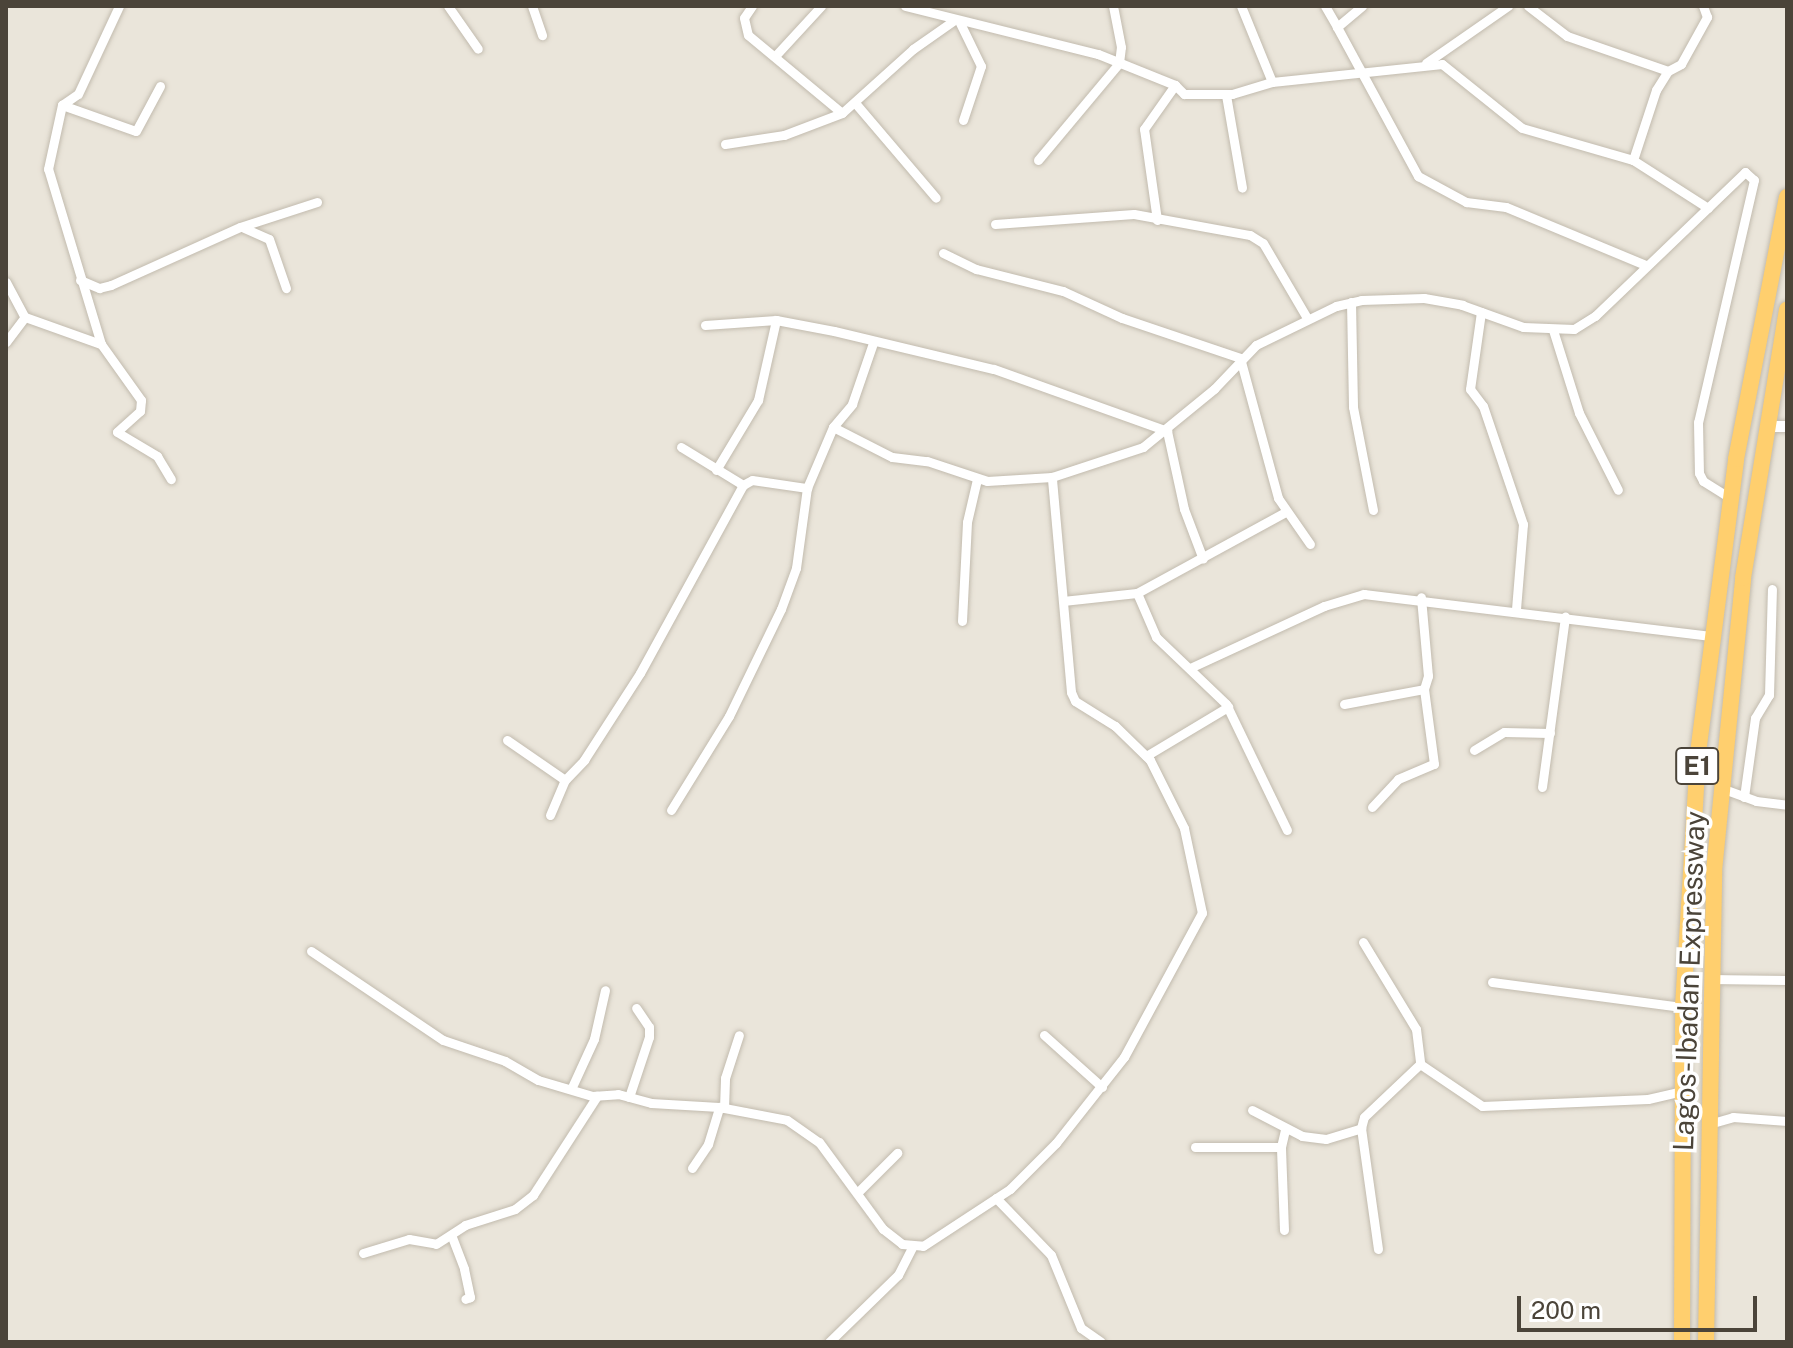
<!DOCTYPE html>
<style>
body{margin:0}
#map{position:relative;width:1793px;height:1348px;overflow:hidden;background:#f6f3ec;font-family:"Public Sans",sans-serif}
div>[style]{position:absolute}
.residential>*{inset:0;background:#eae5da;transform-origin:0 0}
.roads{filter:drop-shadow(0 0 2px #c2bbae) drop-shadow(0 0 2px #c2bbae)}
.minor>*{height:9px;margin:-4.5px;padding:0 4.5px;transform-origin:4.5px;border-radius:4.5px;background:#fff}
.tertiary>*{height:11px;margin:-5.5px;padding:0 5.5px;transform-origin:5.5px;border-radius:5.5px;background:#fff}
.motorway>*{height:16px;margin:-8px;padding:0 8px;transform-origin:8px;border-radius:8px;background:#ffcf6e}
span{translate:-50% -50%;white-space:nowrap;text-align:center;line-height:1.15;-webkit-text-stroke:7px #fff;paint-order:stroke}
.shield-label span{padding:2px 6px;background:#fff;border:2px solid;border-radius:6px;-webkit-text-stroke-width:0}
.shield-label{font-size:26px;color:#4b4439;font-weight:700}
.street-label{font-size:28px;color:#4b4439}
.frame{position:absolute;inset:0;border:8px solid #4b4439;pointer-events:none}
.scale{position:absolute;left:1517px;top:1296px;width:240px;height:36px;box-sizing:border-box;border:4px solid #4b4439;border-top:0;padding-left:10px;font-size:24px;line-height:28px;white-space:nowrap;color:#4b4439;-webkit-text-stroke:6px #fff;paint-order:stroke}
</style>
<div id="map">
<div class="residential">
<div style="left:6px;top:6px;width:1781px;height:1336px"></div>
</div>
<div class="roads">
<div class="minor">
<div style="left:448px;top:6px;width:52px;rotate:55.1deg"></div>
<div style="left:532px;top:6px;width:31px;rotate:71deg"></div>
<div style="left:752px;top:6px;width:14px;rotate:124deg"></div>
<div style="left:744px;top:18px;width:17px;rotate:77deg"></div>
<div style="left:748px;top:35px;width:122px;rotate:39.7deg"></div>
<div style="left:905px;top:6px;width:199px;rotate:14deg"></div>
<div style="left:1098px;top:54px;width:83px;rotate:21.9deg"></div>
<div style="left:1175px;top:85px;width:13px;rotate:45deg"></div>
<div style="left:1184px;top:94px;width:48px"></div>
<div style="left:1232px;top:94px;width:42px;rotate:-16.7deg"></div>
<div style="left:1272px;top:82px;width:171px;rotate:-6deg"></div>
<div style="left:1442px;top:64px;width:102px;rotate:38.7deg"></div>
<div style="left:1522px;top:128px;width:116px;rotate:16.1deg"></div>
<div style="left:1633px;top:160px;width:89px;rotate:32.6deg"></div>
<div style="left:1241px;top:6px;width:82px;rotate:67.8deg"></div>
<div style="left:1325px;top:6px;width:24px;rotate:60deg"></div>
<div style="left:1362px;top:6px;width:33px;rotate:140deg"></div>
<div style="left:1337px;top:27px;width:170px;rotate:61.5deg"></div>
<div style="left:1418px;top:176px;width:55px;rotate:28.4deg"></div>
<div style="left:1466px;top:202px;width:40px;rotate:7.1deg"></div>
<div style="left:1506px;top:207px;width:151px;rotate:22.6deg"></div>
<div style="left:1528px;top:6px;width:49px;rotate:37.6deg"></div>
<div style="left:1567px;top:36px;width:107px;rotate:19.1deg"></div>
<div style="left:960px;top:23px;width:48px;rotate:64deg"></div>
<div style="left:981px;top:66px;width:57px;rotate:108.4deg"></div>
<div style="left:776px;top:55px;width:67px;rotate:-47.4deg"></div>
<div style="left:1426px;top:63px;width:100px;rotate:-34.8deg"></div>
<div style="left:1226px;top:95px;width:94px;rotate:80.2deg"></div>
<div style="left:856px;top:104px;width:123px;rotate:49.6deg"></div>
<div style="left:62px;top:105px;width:78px;rotate:19.4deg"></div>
<div style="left:136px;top:131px;width:51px;rotate:-61.9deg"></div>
<div style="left:725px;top:144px;width:60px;rotate:-8.7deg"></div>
<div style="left:784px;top:135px;width:62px;rotate:-20.8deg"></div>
<div style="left:842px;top:113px;width:96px;rotate:-42deg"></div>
<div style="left:913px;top:49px;width:49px;rotate:-35deg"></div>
<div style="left:1038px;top:160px;width:126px;rotate:-50.1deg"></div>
<div style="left:1119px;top:63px;width:16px;rotate:-83deg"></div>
<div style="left:1121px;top:47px;width:42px;rotate:-101deg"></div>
<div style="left:1633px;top:160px;width:74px;rotate:-71.8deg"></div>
<div style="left:1656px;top:90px;width:22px;rotate:-58deg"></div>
<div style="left:1668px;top:71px;width:15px;rotate:-28deg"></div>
<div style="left:1681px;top:64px;width:54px;rotate:-61deg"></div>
<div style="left:1707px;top:17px;width:12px;rotate:-110deg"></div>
<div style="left:1157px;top:220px;width:92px;rotate:-98.1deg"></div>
<div style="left:1144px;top:129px;width:54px;rotate:-54.8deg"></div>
<div style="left:995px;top:224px;width:139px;rotate:-4.1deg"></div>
<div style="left:1134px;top:214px;width:118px;rotate:10.3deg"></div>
<div style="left:1250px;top:235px;width:15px;rotate:32deg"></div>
<div style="left:1263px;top:243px;width:87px;rotate:59.6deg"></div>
<div style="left:244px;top:228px;width:27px;rotate:24deg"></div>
<div style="left:269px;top:239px;width:52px;rotate:70.9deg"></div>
<div style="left:943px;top:253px;width:37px;rotate:26deg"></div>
<div style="left:976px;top:269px;width:90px;rotate:14.2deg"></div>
<div style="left:1063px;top:291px;width:65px;rotate:24.6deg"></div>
<div style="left:1122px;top:318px;width:125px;rotate:18.7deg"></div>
<div style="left:80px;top:280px;width:21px;rotate:23deg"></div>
<div style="left:99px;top:288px;width:12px;rotate:-14deg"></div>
<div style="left:111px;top:285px;width:141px;rotate:-24.2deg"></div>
<div style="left:240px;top:227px;width:81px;rotate:-18deg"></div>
<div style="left:6px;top:282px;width:40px;rotate:62deg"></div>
<div style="left:1351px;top:302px;width:105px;rotate:88.9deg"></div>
<div style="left:1353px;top:407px;width:105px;rotate:79deg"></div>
<div style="left:1481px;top:312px;width:78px;rotate:98.1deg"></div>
<div style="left:1470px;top:389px;width:21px;rotate:53deg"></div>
<div style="left:1483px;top:406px;width:125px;rotate:71.3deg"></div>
<div style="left:1523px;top:524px;width:85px;rotate:94.7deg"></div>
<div style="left:705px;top:325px;width:71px;rotate:-4deg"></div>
<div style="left:776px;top:320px;width:59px;rotate:10.7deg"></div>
<div style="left:834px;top:331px;width:164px;rotate:13.4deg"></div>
<div style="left:994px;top:369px;width:184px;rotate:19.7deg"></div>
<div style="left:1167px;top:431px;width:80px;rotate:77.7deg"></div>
<div style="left:1184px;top:509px;width:53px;rotate:69.2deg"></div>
<div style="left:1553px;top:330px;width:87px;rotate:72.6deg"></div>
<div style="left:1579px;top:413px;width:86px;rotate:63.1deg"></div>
<div style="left:6px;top:342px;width:31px;rotate:-53deg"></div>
<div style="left:25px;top:317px;width:81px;rotate:19.6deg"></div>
<div style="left:101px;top:344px;width:183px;rotate:-106.8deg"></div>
<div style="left:48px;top:169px;width:66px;rotate:-77.7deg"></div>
<div style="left:62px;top:105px;width:19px;rotate:-35deg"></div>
<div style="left:78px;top:94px;width:97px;rotate:-65deg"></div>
<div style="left:101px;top:344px;width:69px;rotate:54.5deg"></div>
<div style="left:141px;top:400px;width:11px;rotate:95deg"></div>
<div style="left:140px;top:411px;width:31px;rotate:138deg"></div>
<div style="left:117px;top:432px;width:47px;rotate:31deg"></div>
<div style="left:157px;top:456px;width:27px;rotate:59deg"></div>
<div style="left:1240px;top:358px;width:145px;rotate:74.8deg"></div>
<div style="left:1278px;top:498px;width:56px;rotate:55.2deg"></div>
<div style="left:833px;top:427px;width:66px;rotate:27deg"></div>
<div style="left:892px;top:457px;width:35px;rotate:7deg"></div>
<div style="left:927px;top:461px;width:63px;rotate:18.4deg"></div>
<div style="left:987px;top:481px;width:65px;rotate:-3.5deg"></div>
<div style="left:1052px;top:477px;width:96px;rotate:-18.2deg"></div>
<div style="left:1143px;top:447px;width:92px;rotate:-39.2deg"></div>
<div style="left:1214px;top:389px;width:61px;rotate:-46.3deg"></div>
<div style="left:1256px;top:345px;width:89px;rotate:-26deg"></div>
<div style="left:1336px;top:306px;width:26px;rotate:-13deg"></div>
<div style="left:1361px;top:300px;width:63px;rotate:-1.8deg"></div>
<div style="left:1424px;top:298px;width:39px;rotate:10deg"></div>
<div style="left:1462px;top:305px;width:65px;rotate:19.8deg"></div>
<div style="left:1523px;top:327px;width:51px;rotate:2.2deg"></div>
<div style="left:1574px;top:329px;width:25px;rotate:-32deg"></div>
<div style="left:1595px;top:316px;width:208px;rotate:-43.8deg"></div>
<div style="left:1745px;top:172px;width:12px;rotate:42deg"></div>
<div style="left:1754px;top:180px;width:248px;rotate:103deg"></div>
<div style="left:1698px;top:422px;width:51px;rotate:88.9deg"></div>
<div style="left:1699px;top:473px;width:9px;rotate:63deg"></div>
<div style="left:1703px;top:481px;width:32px;rotate:32deg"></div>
<div style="left:681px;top:447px;width:73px;rotate:31.5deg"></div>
<div style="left:716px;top:470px;width:82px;rotate:-59deg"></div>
<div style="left:758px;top:400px;width:82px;rotate:-77.3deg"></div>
<div style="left:1137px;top:593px;width:48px;rotate:66.6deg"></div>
<div style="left:1156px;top:637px;width:97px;rotate:43.7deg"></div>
<div style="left:1226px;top:704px;width:140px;rotate:64.2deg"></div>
<div style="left:1063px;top:601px;width:74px;rotate:-6.2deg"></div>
<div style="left:1137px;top:593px;width:167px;rotate:-28.6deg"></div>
<div style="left:962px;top:621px;width:99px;rotate:-87.1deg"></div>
<div style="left:967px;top:522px;width:44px;rotate:-76.9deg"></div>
<div style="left:1190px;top:668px;width:148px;rotate:-24.8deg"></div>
<div style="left:1324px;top:606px;width:42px;rotate:-16.7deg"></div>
<div style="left:1364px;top:594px;width:349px;rotate:6.9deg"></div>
<div style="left:1344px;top:704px;width:81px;rotate:-10.6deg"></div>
<div style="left:1424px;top:689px;width:14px;rotate:-73deg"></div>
<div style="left:1428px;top:676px;width:79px;rotate:-95.1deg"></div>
<div style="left:507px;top:740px;width:70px;rotate:34.6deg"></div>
<div style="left:1474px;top:750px;width:35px;rotate:-31deg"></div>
<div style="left:1504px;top:732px;width:46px;rotate:1.2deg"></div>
<div style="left:1146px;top:756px;width:96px;rotate:-30.9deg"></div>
<div style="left:1542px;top:787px;width:172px;rotate:-82.3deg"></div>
<div style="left:1721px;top:788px;width:37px;rotate:20deg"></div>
<div style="left:1756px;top:801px;width:31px;rotate:7deg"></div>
<div style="left:1744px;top:797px;width:80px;rotate:-82.1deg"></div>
<div style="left:1755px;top:718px;width:27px;rotate:-59deg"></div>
<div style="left:1769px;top:695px;width:106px;rotate:-88.4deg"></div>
<div style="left:1372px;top:807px;width:38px;rotate:-47deg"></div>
<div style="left:1398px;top:779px;width:39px;rotate:-23deg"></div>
<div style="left:1434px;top:764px;width:76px;rotate:-97.6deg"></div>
<div style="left:671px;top:810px;width:110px;rotate:-58.3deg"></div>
<div style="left:729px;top:716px;width:119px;rotate:-64.1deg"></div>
<div style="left:781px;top:609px;width:44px;rotate:-69.9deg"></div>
<div style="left:796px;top:568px;width:81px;rotate:-82.2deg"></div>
<div style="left:807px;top:488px;width:66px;rotate:-66.9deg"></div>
<div style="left:833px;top:427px;width:30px;rotate:-50deg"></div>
<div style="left:852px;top:404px;width:65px;rotate:-71deg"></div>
<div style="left:550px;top:815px;width:38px;rotate:-67deg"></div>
<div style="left:565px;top:780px;width:28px;rotate:-46deg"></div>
<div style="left:584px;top:760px;width:103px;rotate:-57.2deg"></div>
<div style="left:640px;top:673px;width:214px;rotate:-61.3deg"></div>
<div style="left:743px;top:485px;width:10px;rotate:-29deg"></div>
<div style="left:752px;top:480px;width:56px;rotate:8.3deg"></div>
<div style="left:1363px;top:942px;width:102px;rotate:58.7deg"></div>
<div style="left:1416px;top:1029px;width:35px;rotate:83deg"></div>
<div style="left:311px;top:951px;width:159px;rotate:34deg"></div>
<div style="left:443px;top:1040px;width:65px;rotate:18.7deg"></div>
<div style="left:505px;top:1061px;width:38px;rotate:30deg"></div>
<div style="left:538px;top:1080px;width:56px;rotate:16.5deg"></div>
<div style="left:592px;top:1096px;width:26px;rotate:-4deg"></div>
<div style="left:618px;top:1094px;width:34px;rotate:15deg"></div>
<div style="left:651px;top:1103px;width:68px;rotate:3.4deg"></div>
<div style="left:719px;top:1107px;width:69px;rotate:10.8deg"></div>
<div style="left:787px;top:1120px;width:39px;rotate:35deg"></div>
<div style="left:819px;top:1142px;width:108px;rotate:53.7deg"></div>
<div style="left:883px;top:1229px;width:24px;rotate:38deg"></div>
<div style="left:902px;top:1244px;width:21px;rotate:5deg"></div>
<div style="left:923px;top:1246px;width:104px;rotate:-33.2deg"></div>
<div style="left:1010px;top:1189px;width:65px;rotate:-45deg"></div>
<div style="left:1056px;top:1143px;width:110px;rotate:-51.7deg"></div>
<div style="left:1124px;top:1057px;width:164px;rotate:-61.6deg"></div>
<div style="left:1202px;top:913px;width:87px;rotate:-102deg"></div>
<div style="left:1184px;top:828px;width:76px;rotate:-116.6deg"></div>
<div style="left:1150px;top:760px;width:49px;rotate:-135.8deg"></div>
<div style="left:1115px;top:726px;width:47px;rotate:-148deg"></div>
<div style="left:1075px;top:701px;width:10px;rotate:-114deg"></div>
<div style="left:1071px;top:692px;width:216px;rotate:-95.1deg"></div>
<div style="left:1709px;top:979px;width:78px;rotate:0.7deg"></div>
<div style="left:1492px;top:982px;width:193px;rotate:7.5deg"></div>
<div style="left:1044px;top:1035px;width:78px;rotate:41.9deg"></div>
<div style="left:1420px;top:1064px;width:75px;rotate:34.1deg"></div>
<div style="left:1482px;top:1106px;width:166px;rotate:-2.4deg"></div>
<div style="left:1648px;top:1099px;width:36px;rotate:-13deg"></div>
<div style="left:572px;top:1087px;width:53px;rotate:-65.4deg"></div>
<div style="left:594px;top:1039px;width:50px;rotate:-77.3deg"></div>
<div style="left:629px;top:1097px;width:63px;rotate:-71.6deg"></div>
<div style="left:649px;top:1037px;width:10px;rotate:-90deg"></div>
<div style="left:649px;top:1027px;width:23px;rotate:-124deg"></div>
<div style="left:724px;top:1108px;width:30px;rotate:-88deg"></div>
<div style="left:725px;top:1078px;width:45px;rotate:-72deg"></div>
<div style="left:1252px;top:1110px;width:56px;rotate:27.5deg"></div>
<div style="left:1302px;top:1136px;width:24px;rotate:7deg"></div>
<div style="left:1326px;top:1139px;width:37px;rotate:-17deg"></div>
<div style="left:1709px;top:1124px;width:25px;rotate:-16deg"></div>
<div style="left:1733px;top:1117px;width:54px;rotate:4.2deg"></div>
<div style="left:1195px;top:1147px;width:86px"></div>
<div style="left:692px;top:1168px;width:29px;rotate:-56deg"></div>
<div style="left:708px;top:1144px;width:39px;rotate:-73deg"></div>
<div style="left:857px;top:1193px;width:57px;rotate:-45deg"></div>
<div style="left:996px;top:1198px;width:79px;rotate:46deg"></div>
<div style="left:1051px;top:1255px;width:79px;rotate:67.7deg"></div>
<div style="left:1081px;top:1328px;width:24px;rotate:35deg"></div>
<div style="left:1284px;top:1230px;width:83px;rotate:-92.1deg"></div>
<div style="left:1281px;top:1147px;width:18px;rotate:-77deg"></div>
<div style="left:452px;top:1237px;width:34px;rotate:69deg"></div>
<div style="left:464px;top:1269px;width:29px;rotate:78deg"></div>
<div style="left:470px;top:1297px;width:5px;rotate:158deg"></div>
<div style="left:1378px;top:1249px;width:122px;rotate:-98deg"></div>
<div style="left:1361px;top:1128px;width:11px;rotate:-75deg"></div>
<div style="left:1364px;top:1117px;width:77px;rotate:-43.4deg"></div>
<div style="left:363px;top:1253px;width:48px;rotate:-16.9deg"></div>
<div style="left:409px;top:1239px;width:27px;rotate:10deg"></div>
<div style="left:436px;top:1244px;width:35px;rotate:-33deg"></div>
<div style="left:465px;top:1225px;width:52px;rotate:-17.7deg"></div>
<div style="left:515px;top:1209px;width:23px;rotate:-38deg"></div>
<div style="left:533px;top:1195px;width:118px;rotate:-57.1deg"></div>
<div style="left:829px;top:1342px;width:96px;rotate:-44.2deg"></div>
<div style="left:898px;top:1275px;width:30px;rotate:-63deg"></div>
</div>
<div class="tertiary">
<div style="left:1767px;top:426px;width:20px"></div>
</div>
<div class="motorway">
<div style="left:1682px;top:1342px;width:335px;rotate:-89.8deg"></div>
<div style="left:1683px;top:1007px;width:254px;rotate:-86.6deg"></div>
<div style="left:1698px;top:753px;width:296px;rotate:-82.6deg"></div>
<div style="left:1736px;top:459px;width:267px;rotate:-79deg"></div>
<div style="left:1706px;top:1342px;width:471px;rotate:-89deg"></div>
<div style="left:1714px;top:871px;width:294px;rotate:-84.3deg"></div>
<div style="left:1743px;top:578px;width:272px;rotate:-80.7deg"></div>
</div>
</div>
<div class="shield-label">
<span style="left:1697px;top:766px">E1</span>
</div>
<div class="street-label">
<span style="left:1689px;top:981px;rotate:-88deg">Lagos-Ibadan Expressway</span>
</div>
<div class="frame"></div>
<div class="scale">200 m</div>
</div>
